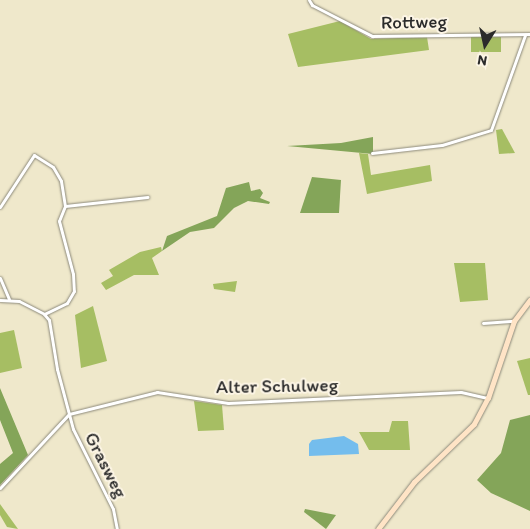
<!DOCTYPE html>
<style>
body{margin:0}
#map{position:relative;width:530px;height:529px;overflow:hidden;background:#efe8cb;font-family:Itim,sans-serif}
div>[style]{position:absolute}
.green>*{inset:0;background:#a6be63;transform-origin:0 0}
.forest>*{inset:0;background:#84a559}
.water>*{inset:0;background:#74bded}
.roads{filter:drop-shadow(0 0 1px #8d8a7b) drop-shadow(0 0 1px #8d8a7b)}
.street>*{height:3px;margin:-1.5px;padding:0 1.5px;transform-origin:1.5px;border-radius:1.5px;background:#fff}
.secondary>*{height:4.5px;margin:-2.25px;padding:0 2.25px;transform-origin:2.25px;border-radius:2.25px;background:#ffe4c6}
span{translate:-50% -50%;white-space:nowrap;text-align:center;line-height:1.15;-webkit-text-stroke:4px #fcf5e5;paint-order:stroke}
.street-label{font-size:19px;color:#2b2b2b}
.north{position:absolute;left:460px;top:20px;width:50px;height:50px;-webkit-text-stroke:4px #fcf5e5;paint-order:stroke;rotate:190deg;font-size:14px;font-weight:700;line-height:20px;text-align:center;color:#2b2b2b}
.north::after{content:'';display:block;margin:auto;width:18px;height:22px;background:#2b2b2b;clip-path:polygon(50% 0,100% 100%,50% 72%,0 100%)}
</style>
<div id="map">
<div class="green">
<div style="clip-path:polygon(340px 21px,371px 39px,427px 37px,429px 50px,298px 67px,288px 34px)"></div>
<div style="left:501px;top:37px;width:15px;height:30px;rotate:90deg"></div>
<div style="clip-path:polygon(502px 129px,515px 153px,499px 154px,496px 130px)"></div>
<div style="clip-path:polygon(359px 153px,368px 154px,371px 175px,430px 165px,432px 181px,367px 194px)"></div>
<div style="clip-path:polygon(161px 247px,162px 251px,152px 258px,159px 275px,134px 275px,106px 290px,101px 283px,113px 276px,109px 270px,140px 252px)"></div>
<div style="clip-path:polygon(454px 263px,485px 263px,488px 300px,460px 302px)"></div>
<div style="clip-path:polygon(237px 281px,235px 292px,214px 289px,213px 284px)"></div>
<div style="clip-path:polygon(93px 306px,107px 361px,81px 368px,75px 315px)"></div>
<div style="clip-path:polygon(14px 330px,22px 368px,0 373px,0 333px)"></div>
<div style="clip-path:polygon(530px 358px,530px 395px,528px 395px,517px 361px)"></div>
<div style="clip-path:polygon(194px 401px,222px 405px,224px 430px,198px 431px)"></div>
<div style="clip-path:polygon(392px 421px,408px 421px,410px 450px,369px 450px,359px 432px,389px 432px)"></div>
<div style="clip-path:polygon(0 504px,18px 529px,7px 527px,0 515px)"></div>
</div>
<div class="forest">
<div style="clip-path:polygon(373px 137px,373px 154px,287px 146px,341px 143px)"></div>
<div style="clip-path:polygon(312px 177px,341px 180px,339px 213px,300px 213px)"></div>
<div style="clip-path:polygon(249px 182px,251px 191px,260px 189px,263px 193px,260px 198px,270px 202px,269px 204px,248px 201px,234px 208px,214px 228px,190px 232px,162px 251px,167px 236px,217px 216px,226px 188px)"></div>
<div style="clip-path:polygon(0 388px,28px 455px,0 485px,0 464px,13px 453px,0 420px)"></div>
<div style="clip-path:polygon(530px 415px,530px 511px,491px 493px,477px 480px,501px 453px,510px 420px)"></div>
<div style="clip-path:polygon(305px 509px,336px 515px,326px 529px,304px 512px)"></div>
</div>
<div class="water">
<div style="clip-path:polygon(344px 436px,358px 444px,359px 454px,309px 456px,309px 444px,312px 440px)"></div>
</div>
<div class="roads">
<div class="street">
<div style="left:309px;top:0;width:6px;rotate:59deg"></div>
<div style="left:312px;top:5px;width:68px;rotate:27.3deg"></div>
<div style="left:372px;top:36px;width:158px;rotate:-0.7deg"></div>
<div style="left:372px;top:153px;width:70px;rotate:-6.5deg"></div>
<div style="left:442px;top:145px;width:51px;rotate:-17deg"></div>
<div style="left:491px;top:130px;width:101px;rotate:-70.3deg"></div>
<div style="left:65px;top:206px;width:83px;rotate:-6.2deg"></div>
<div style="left:0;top:207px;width:62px;rotate:-56.8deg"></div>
<div style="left:34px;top:155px;width:22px;rotate:32deg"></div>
<div style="left:53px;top:167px;width:16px;rotate:60deg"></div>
<div style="left:61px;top:181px;width:25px;rotate:81deg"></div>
<div style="left:65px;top:206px;width:16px;rotate:112deg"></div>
<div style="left:59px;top:221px;width:55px;rotate:75.2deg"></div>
<div style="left:73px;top:274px;width:17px;rotate:87deg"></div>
<div style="left:74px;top:291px;width:14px;rotate:120deg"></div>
<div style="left:67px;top:303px;width:25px;rotate:154deg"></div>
<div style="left:0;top:278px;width:23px;rotate:67deg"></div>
<div style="left:0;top:300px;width:19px;rotate:3deg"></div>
<div style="left:19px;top:301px;width:28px;rotate:27deg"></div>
<div style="left:44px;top:314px;width:8px;rotate:50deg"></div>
<div style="left:49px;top:320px;width:50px;rotate:80.7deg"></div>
<div style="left:57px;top:369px;width:62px;rotate:75.1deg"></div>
<div style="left:73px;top:429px;width:89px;rotate:63.4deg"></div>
<div style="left:113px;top:509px;width:20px;rotate:79deg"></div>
<div style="left:483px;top:323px;width:31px;rotate:-4deg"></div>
<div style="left:69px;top:414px;width:91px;rotate:-14deg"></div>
<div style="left:157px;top:392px;width:72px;rotate:8.8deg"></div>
<div style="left:228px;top:403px;width:233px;rotate:-2.7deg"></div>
<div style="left:461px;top:392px;width:28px;rotate:13deg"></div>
<div style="left:0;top:488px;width:101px;rotate:-47deg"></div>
</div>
<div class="secondary">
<div style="left:378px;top:529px;width:59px;rotate:-52.5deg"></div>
<div style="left:414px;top:482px;width:83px;rotate:-44deg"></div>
<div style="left:474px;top:424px;width:30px;rotate:-62deg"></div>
<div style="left:488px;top:398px;width:81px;rotate:-71.3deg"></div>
<div style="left:514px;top:321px;width:26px;rotate:-53deg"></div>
</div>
</div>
<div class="street-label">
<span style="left:414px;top:22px;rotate:-1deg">Rottweg</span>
<span style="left:277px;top:386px;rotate:-1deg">Alter Schulweg</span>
<span style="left:106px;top:465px;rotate:63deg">Grasweg</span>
</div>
<div class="north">N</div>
</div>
